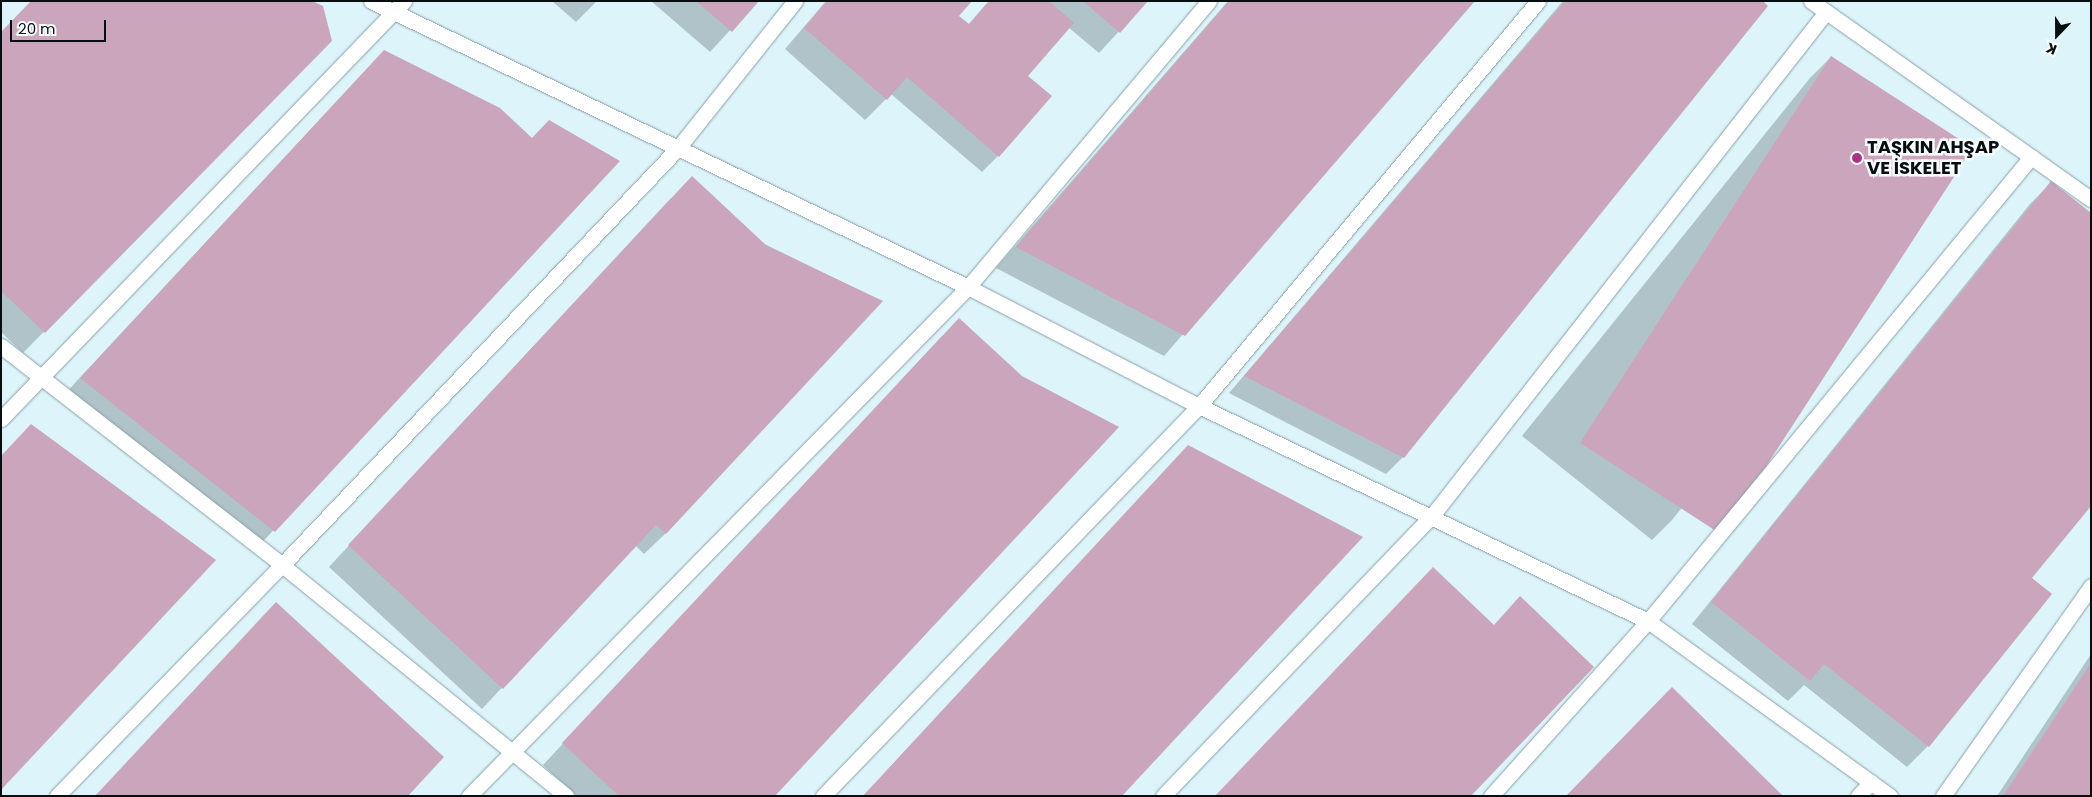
<!DOCTYPE html>
<meta charset="utf-8">
<style>
body{margin:0}
#map{position:relative;width:2092px;height:797px;overflow:hidden;background:#ddf4fb;font-family:Poppins,sans-serif}
div>[style]{position:absolute}
.shadow>*{inset:0;background:#0003}
.building>*{inset:0;background:#caa5bb;transform-origin:0 0}
.roads{filter:drop-shadow(0 0 1px #8a9fa6) drop-shadow(0 0 1px #8a9fa6)}
.lane>*{height:15px;margin:-7.5px;padding:0 7.5px;transform-origin:7.5px;border-radius:7.5px;background:#fff}
.dots>*{width:14px;height:14px;translate:-50% -50%;box-sizing:border-box;border:2px solid #f9fdff;border-radius:50%}
span{translate:-50% -50%;white-space:nowrap;text-align:center;line-height:1.15;-webkit-text-stroke:5px #f9fdff;paint-order:stroke}
.poi-label{font-size:18px;color:#060e10;font-weight:700}
.left{translate:0 -50%;text-align:left}
.frame{position:absolute;inset:0;border:2px solid #060e10;pointer-events:none}
.north{position:absolute;left:2032px;top:10px;width:50px;height:50px;-webkit-text-stroke:4px #f9fdff;paint-order:stroke;rotate:202deg;font-size:14px;font-weight:700;line-height:20px;text-align:center;color:#060e10}
.north::after{content:'';display:block;margin:auto;width:18px;height:22px;background:#060e10;clip-path:polygon(50% 0,100% 100%,50% 72%,0 100%)}
.scale{position:absolute;left:10px;top:20px;width:96px;height:22px;box-sizing:border-box;border:2px solid #060e10;border-top:0;padding-left:6px;font-size:15px;line-height:18px;white-space:nowrap;color:#060e10;-webkit-text-stroke:4px #f9fdff;paint-order:stroke}
</style>
<div id="map">
<div class="shadow">
<div style="clip-path:polygon(552px 1px,597px 1px,576px 22px)"></div>
<div style="clip-path:polygon(651px 1px,757px 1px,710px 52px)"></div>
<div style="clip-path:polygon(826px 1px,971px 1px,958px 16px,968px 25px,989px 1px,1147px 1px,1099px 53px,1068px 27px,1026px 76px,998px 156px,982px 172px,891px 94px,865px 120px,785px 49px)"></div>
<div style="clip-path:polygon(1228px 1px,1474px 1px,1164px 356px,996px 268px)"></div>
<div style="clip-path:polygon(1563px 1px,1761px 1px,1403px 457px,1386px 474px,1229px 393px)"></div>
<div style="clip-path:polygon(1px 33px,330px 41px,23px 353px,1px 332px)"></div>
<div style="clip-path:polygon(1831px 57px,1972px 148px,1672px 520px,1652px 540px,1522px 436px,1810px 78px)"></div>
<div style="clip-path:polygon(364px 72px,531px 139px,618px 162px,253px 552px,60px 399px)"></div>
<div style="clip-path:polygon(2051px 183px,2031px 578px,2051px 594px,1928px 746px,1907px 767px,1804px 685px,1788px 701px,1692px 624px,2030px 204px)"></div>
<div style="clip-path:polygon(671px 198px,881px 301px,665px 534px,644px 554px,635px 545px,482px 709px,329px 567px)"></div>
<div style="clip-path:polygon(942px 336px,773px 796px,576px 796px,543px 765px)"></div>
<div style="clip-path:polygon(1168px 468px,1121px 796px,863px 796px)"></div>
<div style="clip-path:polygon(2091px 654px,2091px 796px,1997px 796px)"></div>
</div>
<div class="building">
<div style="clip-path:polygon(31px 1px,312px 1px,323px 6px,332px 41px,45px 333px,1px 291px,1px 32px)"></div>
<div style="clip-path:polygon(696px 1px,759px 1px,732px 32px)"></div>
<div style="clip-path:polygon(827px 1px,972px 1px,959px 16px,969px 24px,989px 1px,1049px 1px,1074px 23px,1028px 76px,1052px 96px,999px 157px,907px 77px,887px 100px,804px 28px)"></div>
<div style="clip-path:polygon(1083px 1px,1148px 1px,1120px 33px)"></div>
<div style="clip-path:polygon(1229px 1px,1475px 1px,1185px 336px,1016px 247px)"></div>
<div style="clip-path:polygon(1565px 1px,1763px 1px,1768px 6px,1404px 458px,1244px 376px)"></div>
<div style="clip-path:polygon(384px 50px,500px 108px,532px 138px,549px 120px,620px 161px,275px 532px,80px 378px)"></div>
<div style="left:1831px;top:56px;width:169px;height:461px;rotate:33deg"></div>
<div style="clip-path:polygon(692px 176px,767px 246px,883px 301px,666px 534px,656px 525px,503px 689px,348px 545px)"></div>
<div style="clip-path:polygon(2051px 181px,2091px 213px,2091px 506px,2032px 578px,2052px 594px,1929px 747px,1824px 664px,1810px 681px,1711px 602px)"></div>
<div style="clip-path:polygon(959px 318px,1022px 376px,1119px 427px,775px 796px,619px 796px,562px 743px)"></div>
<div style="clip-path:polygon(31px 424px,216px 560px,1px 790px,1px 456px)"></div>
<div style="clip-path:polygon(1188px 445px,1363px 537px,1122px 796px,863px 796px)"></div>
<div style="clip-path:polygon(1433px 567px,1494px 625px,1520px 596px,1594px 667px,1471px 796px,1215px 796px)"></div>
<div style="clip-path:polygon(276px 602px,444px 757px,408px 796px,95px 796px)"></div>
<div style="clip-path:polygon(2091px 663px,2091px 796px,2003px 796px)"></div>
<div style="clip-path:polygon(1672px 687px,1783px 796px,1566px 796px)"></div>
</div>
<div class="roads">
<div class="lane">
<div style="left:371px;top:1px;width:662px;rotate:25.6deg"></div>
<div style="left:968px;top:287px;width:260px;rotate:27.3deg"></div>
<div style="left:1199px;top:406px;width:498px;rotate:25.6deg"></div>
<div style="left:1648px;top:621px;width:299px;rotate:35.9deg"></div>
<div style="left:1811px;top:1px;width:343px;rotate:35.3deg"></div>
<div style="left:1px;top:346px;width:356px;rotate:37.9deg"></div>
<div style="left:282px;top:565px;width:366px;rotate:39.1deg"></div>
<div style="left:1px;top:419px;width:581px;rotate:-46.05deg"></div>
<div style="left:57px;top:796px;width:322px;rotate:-45.8deg"></div>
<div style="left:282px;top:565px;width:575px;rotate:-46.48deg"></div>
<div style="left:678px;top:148px;width:188px;rotate:-51.5deg"></div>
<div style="left:469px;top:796px;width:713px;rotate:-45.57deg"></div>
<div style="left:968px;top:287px;width:374px;rotate:-49.9deg"></div>
<div style="left:823px;top:796px;width:542px;rotate:-46.05deg"></div>
<div style="left:1199px;top:406px;width:528px;rotate:-50.07deg"></div>
<div style="left:1163px;top:796px;width:387px;rotate:-46.2deg"></div>
<div style="left:1431px;top:517px;width:641px;rotate:-51.97deg"></div>
<div style="left:1491px;top:796px;width:235px;rotate:-48.1deg"></div>
<div style="left:1648px;top:621px;width:602px;rotate:-50.46deg"></div>
<div style="left:1858px;top:796px;width:19px;rotate:-47deg"></div>
<div style="left:1943px;top:796px;width:257px;rotate:-54.8deg"></div>
</div>
</div>
<div class="dots">
<div style="left:1857px;top:158px;background:#ab3287"></div>
</div>
<div class="poi-label">
<span class="left" style="left:1867px;top:158px">TAŞKIN AHŞAP<br>VE İSKELET</span>
</div>
<div class="frame"></div>
<div class="north">K</div>
<div class="scale">20 m</div>
</div>
